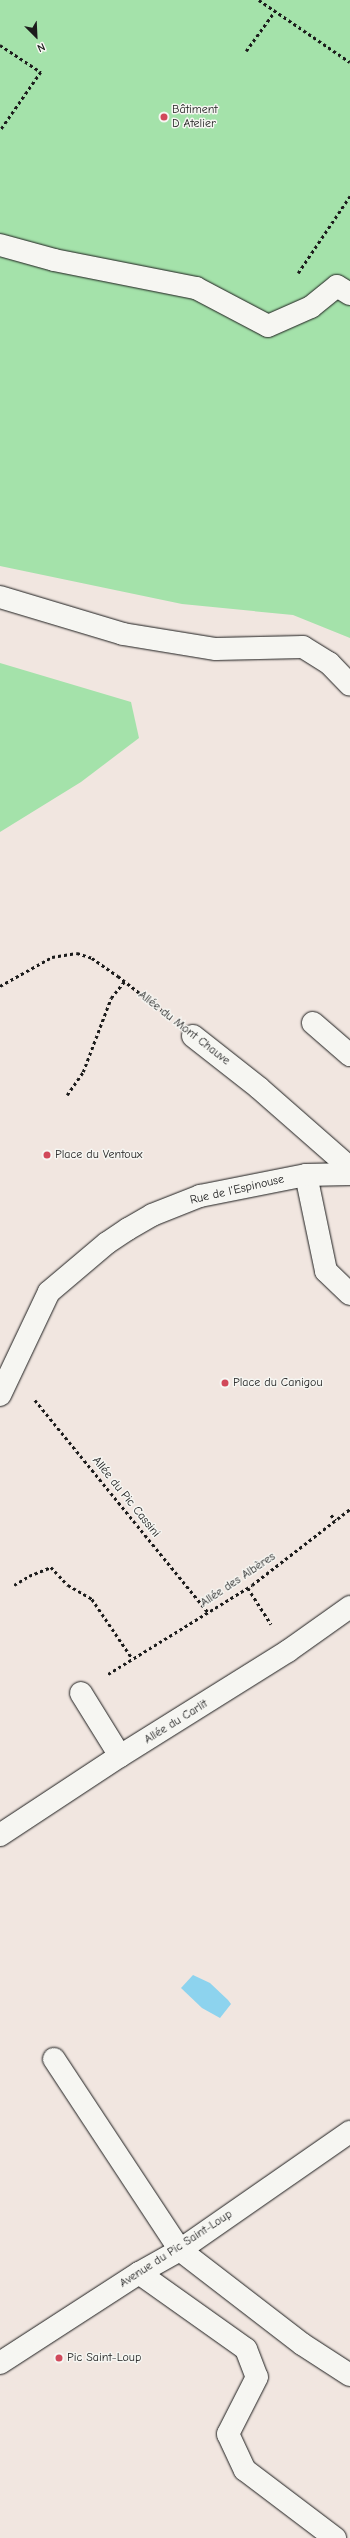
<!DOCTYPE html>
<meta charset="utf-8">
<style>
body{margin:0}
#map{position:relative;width:350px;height:2538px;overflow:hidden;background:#f1e6e0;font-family:"Comic Neue",sans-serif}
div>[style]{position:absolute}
.green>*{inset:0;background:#a4e2aa}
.water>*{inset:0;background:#8dd3ee}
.path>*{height:2.5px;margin-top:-1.25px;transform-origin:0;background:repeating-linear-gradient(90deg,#1c1c1c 0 3px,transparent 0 6px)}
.roads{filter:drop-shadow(0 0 1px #1c1c1c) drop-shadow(0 0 1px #1c1c1c)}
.lane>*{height:22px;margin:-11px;padding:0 11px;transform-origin:11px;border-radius:11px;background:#f6f6f2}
.street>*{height:22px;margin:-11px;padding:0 11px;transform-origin:11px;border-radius:11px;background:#f6f6f2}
.secondary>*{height:22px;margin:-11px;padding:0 11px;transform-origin:11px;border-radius:11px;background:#f6f6f2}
.dots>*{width:11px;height:11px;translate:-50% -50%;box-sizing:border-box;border:2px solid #f6f6f2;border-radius:50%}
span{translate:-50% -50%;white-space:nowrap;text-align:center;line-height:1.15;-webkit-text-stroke:3px #f6f6f2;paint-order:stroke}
.poi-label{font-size:12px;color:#1c1c1c}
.left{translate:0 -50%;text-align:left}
.street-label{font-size:12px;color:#1c1c1c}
.north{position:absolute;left:16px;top:16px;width:40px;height:40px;-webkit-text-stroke:3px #f6f6f2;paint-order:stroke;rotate:156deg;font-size:11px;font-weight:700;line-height:16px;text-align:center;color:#1c1c1c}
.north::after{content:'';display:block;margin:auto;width:14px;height:18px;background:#1c1c1c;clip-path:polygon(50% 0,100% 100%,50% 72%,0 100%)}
</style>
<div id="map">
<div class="green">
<div style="clip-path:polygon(0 0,350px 0,350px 638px,293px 615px,182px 604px,0 566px)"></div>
<div style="clip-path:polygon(0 663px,131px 702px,139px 738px,81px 782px,0 832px)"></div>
</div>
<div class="water">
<div style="clip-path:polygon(193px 1975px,210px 1983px,228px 2000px,231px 2004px,220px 2018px,202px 2008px,181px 1988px)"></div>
</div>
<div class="path">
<div style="left:259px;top:0;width:110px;rotate:34.3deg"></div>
<div style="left:0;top:45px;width:49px;rotate:33.4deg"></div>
<div style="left:41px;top:72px;width:72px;rotate:124.8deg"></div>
<div style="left:246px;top:51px;width:49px;rotate:-54.1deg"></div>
<div style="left:298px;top:273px;width:93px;rotate:-56deg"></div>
<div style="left:0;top:986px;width:60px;rotate:-29.1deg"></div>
<div style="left:52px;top:957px;width:25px;rotate:-9deg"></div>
<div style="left:77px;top:953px;width:16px;rotate:18deg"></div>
<div style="left:92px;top:958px;width:32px;rotate:35deg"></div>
<div style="left:118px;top:976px;width:65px;rotate:38.1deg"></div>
<div style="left:67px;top:1095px;width:28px;rotate:-55deg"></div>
<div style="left:83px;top:1072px;width:79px;rotate:-69.3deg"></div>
<div style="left:111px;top:998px;width:22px;rotate:-51deg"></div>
<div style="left:35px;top:1400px;width:274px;rotate:50.8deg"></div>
<div style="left:331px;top:1515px;width:7px;rotate:45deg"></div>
<div style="left:14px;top:1585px;width:17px;rotate:-31deg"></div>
<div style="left:29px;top:1576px;width:24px;rotate:-22deg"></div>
<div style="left:51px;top:1567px;width:25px;rotate:47deg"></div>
<div style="left:68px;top:1585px;width:28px;rotate:30deg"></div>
<div style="left:92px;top:1599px;width:71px;rotate:55.9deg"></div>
<div style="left:248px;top:1588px;width:43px;rotate:57.4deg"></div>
<div style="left:108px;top:1674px;width:169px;rotate:-31.7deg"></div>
<div style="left:252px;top:1585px;width:124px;rotate:-37.8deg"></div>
</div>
<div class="roads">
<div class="lane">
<div style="left:0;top:245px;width:56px;rotate:15.5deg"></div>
<div style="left:54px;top:260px;width:145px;rotate:11.2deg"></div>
<div style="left:196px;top:288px;width:81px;rotate:27.8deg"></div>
<div style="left:268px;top:326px;width:47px;rotate:-23.8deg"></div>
<div style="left:311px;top:307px;width:33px;rotate:-39deg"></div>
<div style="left:337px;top:286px;width:15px;rotate:32deg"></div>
<div style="left:0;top:597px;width:128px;rotate:16.7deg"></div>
<div style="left:123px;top:634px;width:94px;rotate:9.2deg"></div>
<div style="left:216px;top:649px;width:87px;rotate:-1.3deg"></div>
<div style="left:303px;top:647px;width:31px;rotate:32deg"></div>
<div style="left:329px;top:663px;width:30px;rotate:46deg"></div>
<div style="left:120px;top:1756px;width:198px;rotate:-32deg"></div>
<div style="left:288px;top:1651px;width:76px;rotate:-35.4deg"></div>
<div style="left:54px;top:2059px;width:229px;rotate:56.6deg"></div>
<div style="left:180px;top:2250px;width:154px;rotate:37.6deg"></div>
<div style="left:302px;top:2344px;width:57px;rotate:32.9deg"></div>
</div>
<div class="street">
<div style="left:313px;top:1023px;width:49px;rotate:40.9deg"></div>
<div style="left:193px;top:1036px;width:84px;rotate:38.2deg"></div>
<div style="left:259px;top:1088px;width:121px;rotate:41.3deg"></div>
<div style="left:306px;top:1175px;width:98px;rotate:78.2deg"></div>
<div style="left:326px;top:1271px;width:33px;rotate:44deg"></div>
<div style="left:0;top:1395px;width:114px;rotate:-64.6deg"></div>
<div style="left:49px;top:1292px;width:76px;rotate:-40.2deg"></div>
<div style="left:107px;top:1243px;width:25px;rotate:-34deg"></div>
<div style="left:128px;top:1229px;width:28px;rotate:-30deg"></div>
<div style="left:152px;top:1215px;width:52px;rotate:-21.6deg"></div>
<div style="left:200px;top:1196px;width:108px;rotate:-11.2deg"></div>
<div style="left:306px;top:1175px;width:44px;rotate:-1.3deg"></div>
<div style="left:0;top:1835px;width:144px;rotate:-33.4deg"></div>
<div style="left:120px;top:1756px;width:74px;rotate:-121.8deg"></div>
<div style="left:139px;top:2273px;width:131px;rotate:35.4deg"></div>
<div style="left:246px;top:2349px;width:30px;rotate:69deg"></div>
<div style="left:257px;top:2377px;width:64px;rotate:117deg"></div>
<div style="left:228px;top:2434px;width:40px;rotate:65deg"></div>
<div style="left:245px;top:2470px;width:113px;rotate:37.1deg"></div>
</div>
<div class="secondary">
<div style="left:0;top:2363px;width:166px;rotate:-32.9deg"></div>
<div style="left:139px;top:2273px;width:47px;rotate:-29.3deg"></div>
<div style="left:180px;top:2250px;width:207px;rotate:-34.8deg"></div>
</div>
</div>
<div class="dots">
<div style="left:164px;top:117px;background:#d1495b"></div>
<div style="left:47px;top:1155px;background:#d1495b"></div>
<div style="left:225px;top:1383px;background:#d1495b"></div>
<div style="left:59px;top:2358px;background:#d1495b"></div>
</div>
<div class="poi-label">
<span class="left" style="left:172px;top:117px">Bâtiment<br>D Atelier</span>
<span class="left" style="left:55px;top:1155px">Place du Ventoux</span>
<span class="left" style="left:233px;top:1383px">Place du Canigou</span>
<span class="left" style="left:67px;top:2358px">Pic Saint-Loup</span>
</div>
<div class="street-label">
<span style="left:184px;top:1028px;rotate:38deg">Allée du Mont Chauve</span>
<span style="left:237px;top:1190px;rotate:-13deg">Rue de l'Espinouse</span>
<span style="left:126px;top:1497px;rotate:51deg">Allée du Pic Cassini</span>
<span style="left:238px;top:1580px;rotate:-34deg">Allée des Albères</span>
<span style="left:176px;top:1722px;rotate:-32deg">Allée du Carlit</span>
<span style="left:176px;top:2249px;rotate:-33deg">Avenue du Pic Saint-Loup</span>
</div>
<div class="north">N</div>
</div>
